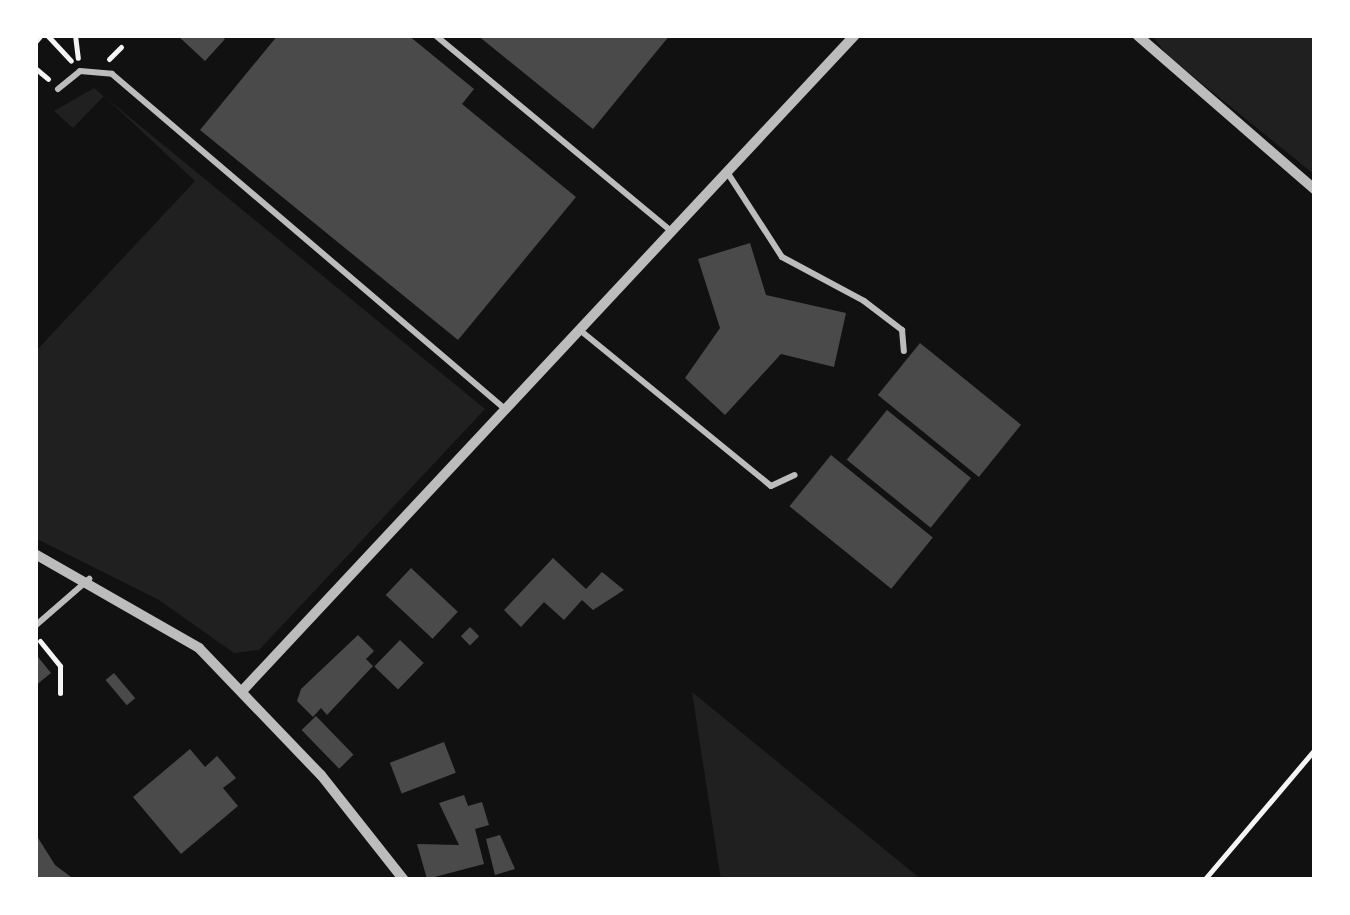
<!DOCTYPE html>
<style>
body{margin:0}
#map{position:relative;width:1350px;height:915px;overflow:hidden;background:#111;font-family:"Roboto Condensed",sans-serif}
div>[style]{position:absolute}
.green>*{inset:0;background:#202020}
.building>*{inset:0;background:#4a4a4a;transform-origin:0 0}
.path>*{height:5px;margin:-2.5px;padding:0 2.5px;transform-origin:2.5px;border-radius:2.5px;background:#f5f5f5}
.service>*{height:6px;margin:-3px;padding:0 3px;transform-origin:3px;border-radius:3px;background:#bcbcbc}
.minor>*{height:10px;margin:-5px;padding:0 5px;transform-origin:5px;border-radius:5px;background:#bcbcbc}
span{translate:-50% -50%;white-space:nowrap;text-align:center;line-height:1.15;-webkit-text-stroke:8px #fff;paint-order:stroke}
.frame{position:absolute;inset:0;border:38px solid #fff;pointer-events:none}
</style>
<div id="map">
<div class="green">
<div style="clip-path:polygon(1152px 35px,1315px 35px,1315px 175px,1167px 55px)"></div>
<div style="clip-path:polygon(94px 88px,485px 409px,259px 650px,234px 653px,159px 600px,35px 538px,35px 352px,195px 181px,104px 96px,73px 128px,54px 111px)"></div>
<div style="clip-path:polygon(692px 692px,922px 880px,721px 880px)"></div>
</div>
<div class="building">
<div style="clip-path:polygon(177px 35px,220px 35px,225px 39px,205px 61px)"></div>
<div style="clip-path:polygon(278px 35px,408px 35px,474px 89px,462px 104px,576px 197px,458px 340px,200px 130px)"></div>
<div style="clip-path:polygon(477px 35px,670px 35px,593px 129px)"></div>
<div style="clip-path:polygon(750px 243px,766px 295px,846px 313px,834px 367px,781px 354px,725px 415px,685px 378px,720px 328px,698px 259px)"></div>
<div style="left:920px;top:343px;width:130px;height:67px;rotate:39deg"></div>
<div style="left:887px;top:410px;width:108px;height:64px;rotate:39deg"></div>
<div style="left:831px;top:455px;width:131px;height:66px;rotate:39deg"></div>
<div style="clip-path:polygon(553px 558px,586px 589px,602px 572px,624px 590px,593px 610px,582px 600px,564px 620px,544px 602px,521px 627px,504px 610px)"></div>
<div style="left:411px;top:568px;width:64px;height:37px;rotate:43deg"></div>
<div style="left:470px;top:627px;width:13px;height:13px;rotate:45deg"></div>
<div style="clip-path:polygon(358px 635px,374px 651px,366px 659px,373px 666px,327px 715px,321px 708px,313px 717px,297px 701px,301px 689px)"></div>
<div style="left:400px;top:640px;width:33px;height:37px;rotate:44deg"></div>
<div style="clip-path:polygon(38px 657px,51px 673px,35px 686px,35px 660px)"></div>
<div style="left:114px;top:673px;width:33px;height:11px;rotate:50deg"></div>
<div style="left:316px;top:716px;width:54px;height:20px;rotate:46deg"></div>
<div style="left:444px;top:742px;width:33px;height:58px;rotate:69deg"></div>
<div style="clip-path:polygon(190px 749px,205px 767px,217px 756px,236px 778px,223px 788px,238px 806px,181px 854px,133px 797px)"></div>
<div style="clip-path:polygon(464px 795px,468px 806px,482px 802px,489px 825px,475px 829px,484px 864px,427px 879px,417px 844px,459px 845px,439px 803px)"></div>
<div style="clip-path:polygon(35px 833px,55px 865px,75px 880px,35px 880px)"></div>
<div style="clip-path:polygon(500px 835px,515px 869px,495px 875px,486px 839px)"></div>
</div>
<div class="path">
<div style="left:47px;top:35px;width:35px;rotate:47deg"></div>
<div style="left:75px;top:35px;width:23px;rotate:83deg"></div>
<div style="left:35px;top:42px;width:9px;rotate:-49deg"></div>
<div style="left:109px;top:59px;width:17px;rotate:-45deg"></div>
<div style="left:35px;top:68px;width:17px;rotate:40deg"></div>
<div style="left:40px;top:641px;width:32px;rotate:51deg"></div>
<div style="left:60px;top:666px;width:27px;rotate:90deg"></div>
<div style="left:1204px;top:880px;width:172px;rotate:-49.7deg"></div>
</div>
<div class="service">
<div style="left:435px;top:35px;width:308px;rotate:39.7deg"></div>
<div style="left:58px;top:89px;width:28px;rotate:-39deg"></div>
<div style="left:80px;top:71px;width:32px;rotate:5deg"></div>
<div style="left:112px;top:74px;width:516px;rotate:40.44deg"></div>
<div style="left:727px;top:172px;width:101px;rotate:57.1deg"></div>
<div style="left:782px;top:257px;width:93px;rotate:28.2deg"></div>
<div style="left:864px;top:301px;width:48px;rotate:37.3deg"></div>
<div style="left:902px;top:330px;width:21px;rotate:85deg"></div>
<div style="left:581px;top:331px;width:245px;rotate:39.2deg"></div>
<div style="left:771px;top:486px;width:26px;rotate:-25deg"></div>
<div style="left:35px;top:626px;width:72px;rotate:-41deg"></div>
</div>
<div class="minor">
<div style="left:1137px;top:35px;width:236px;rotate:41deg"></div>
<div style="left:35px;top:554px;width:189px;rotate:29.8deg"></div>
<div style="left:199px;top:648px;width:176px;rotate:46.2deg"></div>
<div style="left:321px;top:775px;width:134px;rotate:51.7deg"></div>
<div style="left:244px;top:689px;width:895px;rotate:-46.95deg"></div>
</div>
<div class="frame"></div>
</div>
